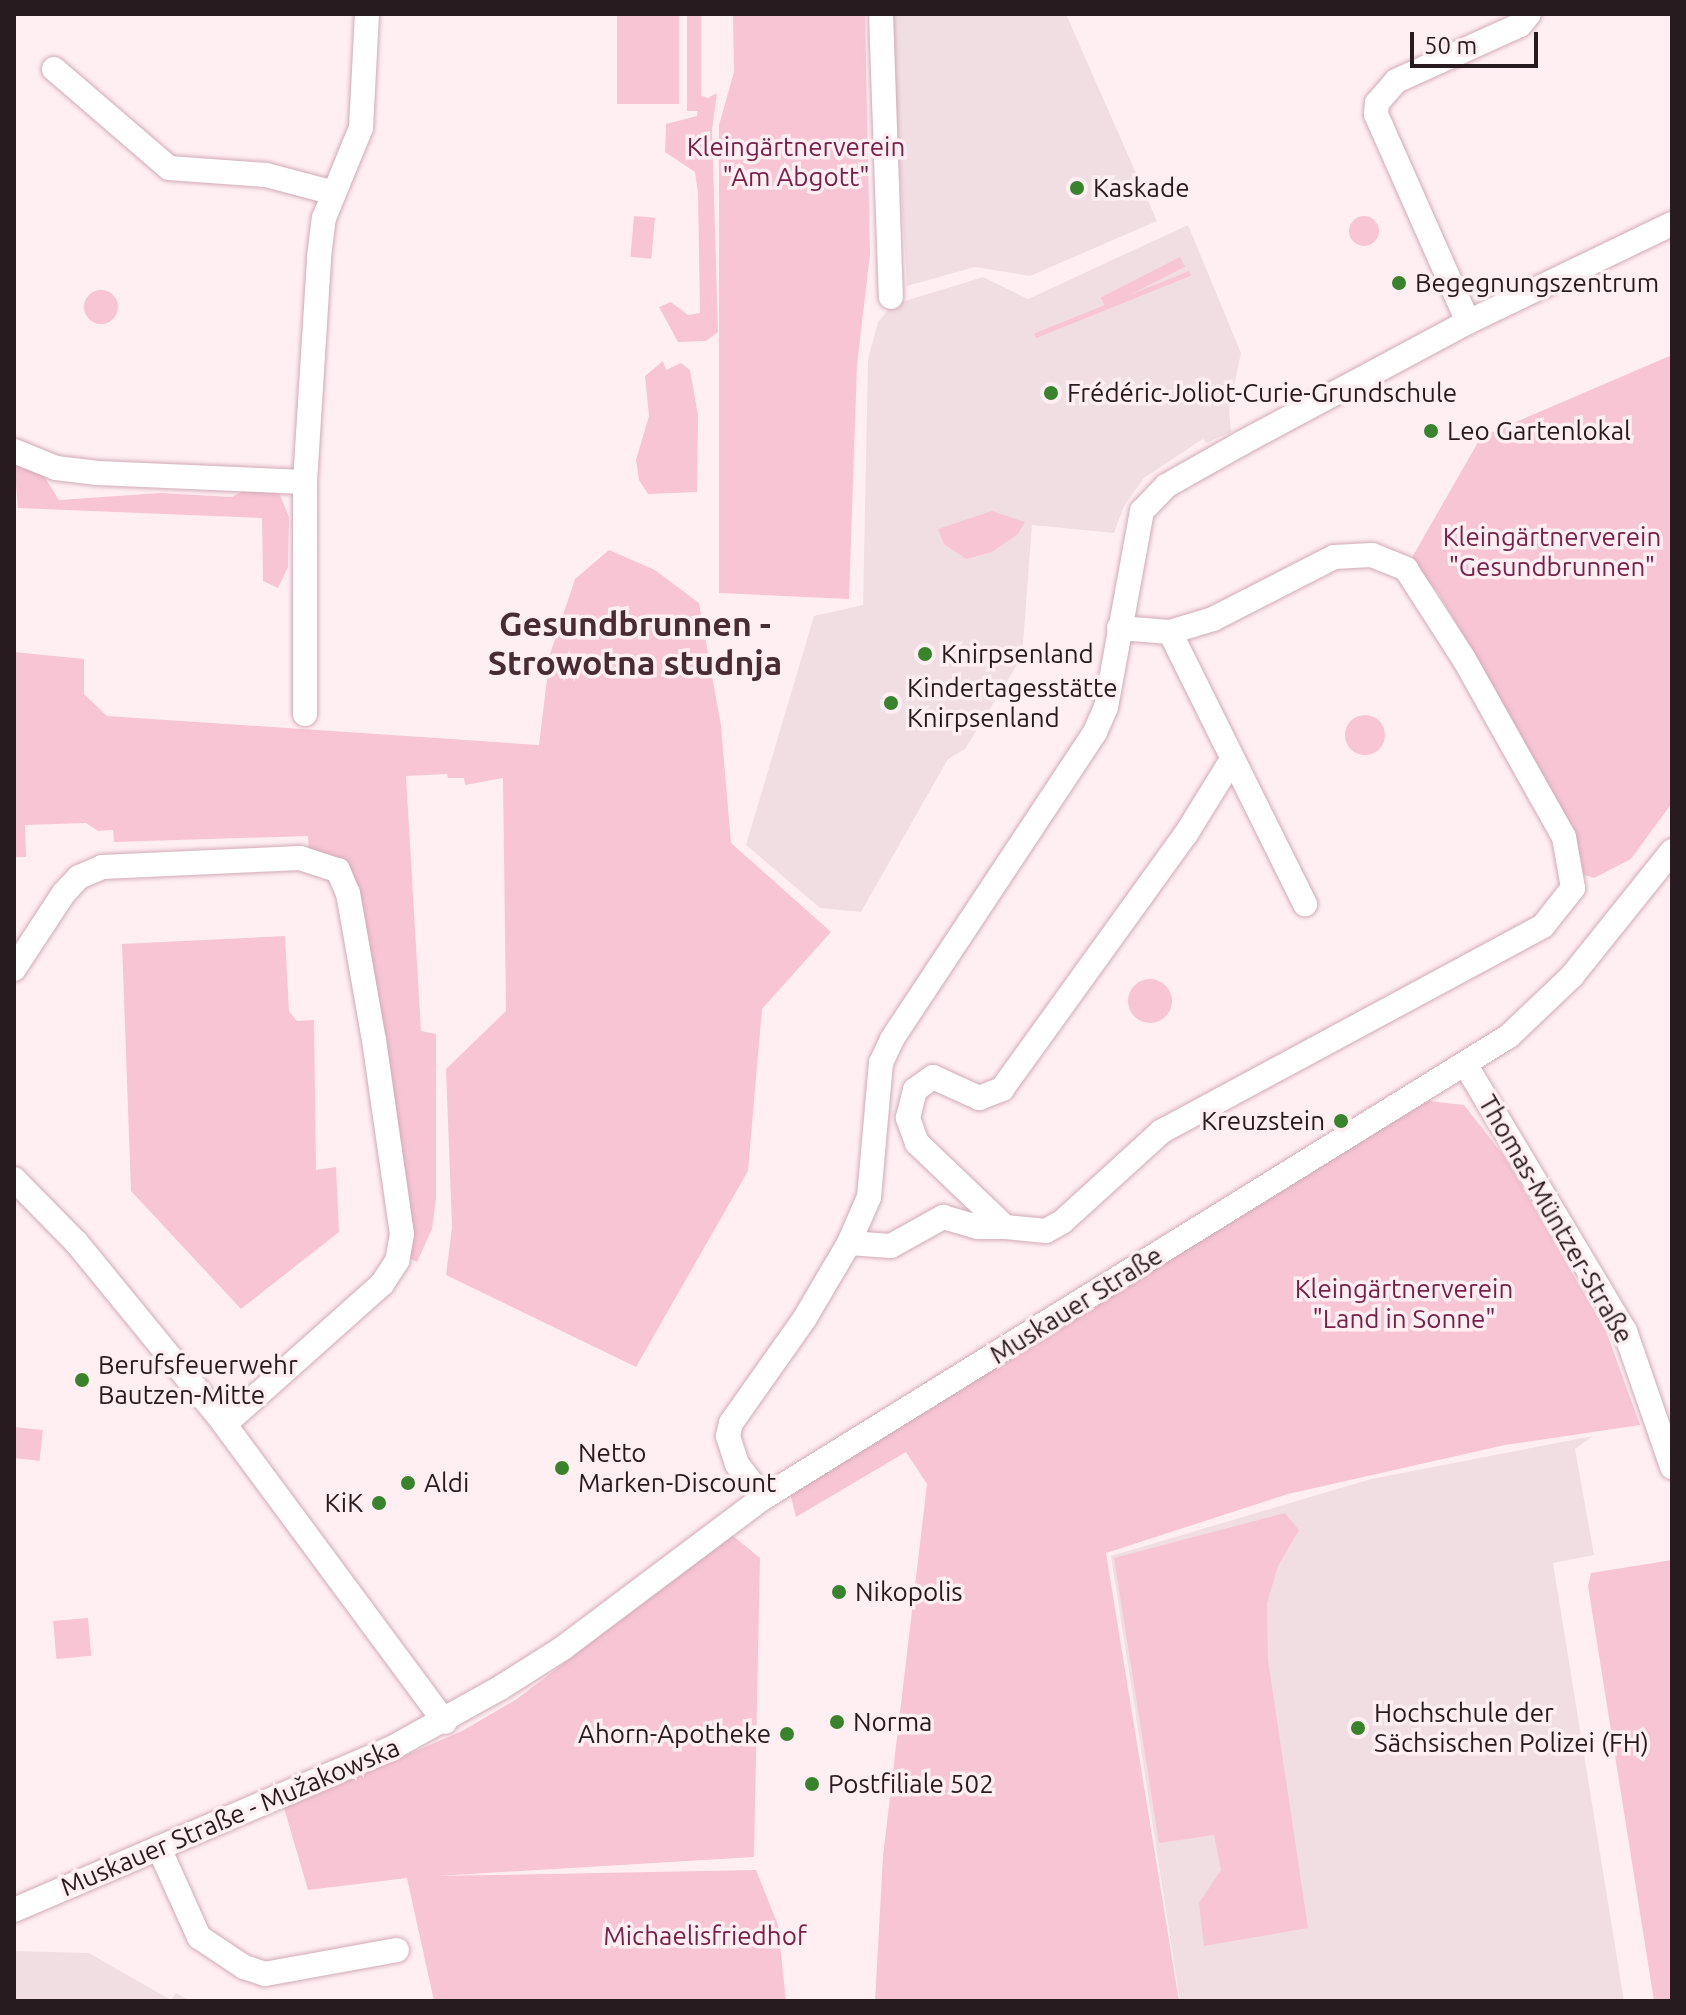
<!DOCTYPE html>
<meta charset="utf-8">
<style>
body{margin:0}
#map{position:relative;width:1686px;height:2015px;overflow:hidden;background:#ffeff3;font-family:Ubuntu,sans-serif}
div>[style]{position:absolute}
.built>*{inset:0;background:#f1dee3}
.green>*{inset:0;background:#f8c5d5;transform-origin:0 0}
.round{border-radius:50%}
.roads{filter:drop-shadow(0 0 2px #d1abb7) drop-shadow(0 0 2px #d1abb7)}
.minor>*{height:24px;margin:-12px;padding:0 12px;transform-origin:12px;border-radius:12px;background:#fff}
.dots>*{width:22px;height:22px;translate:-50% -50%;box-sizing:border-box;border:4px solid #ffeff3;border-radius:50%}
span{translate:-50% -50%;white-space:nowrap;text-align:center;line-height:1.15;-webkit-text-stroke:7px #ffeff3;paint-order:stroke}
.park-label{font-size:26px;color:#791f47}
.poi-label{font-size:26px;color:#281b1f}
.left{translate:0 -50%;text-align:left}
.right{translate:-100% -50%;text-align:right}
.street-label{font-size:26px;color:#281b1f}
.district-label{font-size:34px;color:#482b35;font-weight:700}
.frame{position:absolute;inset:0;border:16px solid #281b1f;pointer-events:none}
.scale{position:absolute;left:1410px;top:32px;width:128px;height:36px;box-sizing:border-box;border:4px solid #281b1f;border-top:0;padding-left:10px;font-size:24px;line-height:28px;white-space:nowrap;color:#281b1f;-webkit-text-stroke:6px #ffeff3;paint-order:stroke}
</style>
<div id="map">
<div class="built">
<div style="clip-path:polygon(890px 14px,1066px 14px,1157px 221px,1030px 276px,975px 267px,907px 286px)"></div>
<div style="clip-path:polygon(1188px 225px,1241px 353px,1229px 410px,1231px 432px,1206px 443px,1203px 439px,1144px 478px,1124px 506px,1114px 533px,1032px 525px,1022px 657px,965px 749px,948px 759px,861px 912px,820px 908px,746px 845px,814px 616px,863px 605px,868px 359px,878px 322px,892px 305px,983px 277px,1028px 299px)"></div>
<div style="clip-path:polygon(1593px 1436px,1575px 1449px,1594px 1555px,1553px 1563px,1624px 2001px,1180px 2001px,1111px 1556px,1371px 1479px)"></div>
<div style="clip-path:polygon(14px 1951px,89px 1953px,171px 2000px,176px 1993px,190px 2001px,14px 2001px)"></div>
</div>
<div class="green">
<div style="left:617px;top:14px;width:62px;height:90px"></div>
<div style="left:687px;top:14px;width:14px;height:97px"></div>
<div style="clip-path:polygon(733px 14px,865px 14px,870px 254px,857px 365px,849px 599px,719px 593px,719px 125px,734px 72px)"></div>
<div style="clip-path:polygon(717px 93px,712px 130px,718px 332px,706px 341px,678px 342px,659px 307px,671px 302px,688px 315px,700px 313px,698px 193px,695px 172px,665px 152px,666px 124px,697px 116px,699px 95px,708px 98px)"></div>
<div style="left:634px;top:216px;width:21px;height:41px;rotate:5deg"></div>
<div class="round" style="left:1349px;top:216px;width:30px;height:30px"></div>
<div style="left:1180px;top:257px;width:11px;height:89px;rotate:63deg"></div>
<div style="left:1189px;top:271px;width:5px;height:167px;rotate:68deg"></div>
<div class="round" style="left:84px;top:290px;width:34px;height:34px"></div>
<div style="clip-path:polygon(1672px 355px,1672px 803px,1631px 859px,1594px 878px,1584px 875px,1574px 831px,1481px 665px,1439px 594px,1410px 561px,1481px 437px)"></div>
<div style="clip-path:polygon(663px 361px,666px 370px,681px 363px,690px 370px,698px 415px,697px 492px,648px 494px,639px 480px,636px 460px,649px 416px,645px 376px)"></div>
<div style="clip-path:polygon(14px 462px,41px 471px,59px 500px,160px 493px,232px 497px,256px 484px,277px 488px,289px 517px,288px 567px,278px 588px,263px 581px,262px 518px,18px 508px)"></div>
<div style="clip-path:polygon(992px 511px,1025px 522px,1018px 534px,992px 552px,966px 559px,944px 544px,938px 529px)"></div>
<div style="clip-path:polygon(609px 550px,655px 570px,699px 603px,721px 726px,731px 843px,831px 932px,762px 1009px,748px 1171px,636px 1367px,446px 1275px,452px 1227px,446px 1069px,506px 1011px,503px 778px,465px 785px,464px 778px,448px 778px,447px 774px,406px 776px,421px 1031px,436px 1034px,436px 1198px,432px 1229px,417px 1262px,406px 1257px,346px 866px,309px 851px,308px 836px,114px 842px,113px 830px,98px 831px,86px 823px,25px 825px,26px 857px,14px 857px,14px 652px,84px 659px,84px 694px,107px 716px,539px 745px,550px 654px,575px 579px)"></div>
<div class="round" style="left:1345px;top:715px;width:40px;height:40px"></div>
<div style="clip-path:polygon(285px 936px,289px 1011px,297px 1021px,314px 1020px,316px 1170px,336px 1167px,339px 1232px,241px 1309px,131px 1191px,122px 944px)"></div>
<div class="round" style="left:1128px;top:979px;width:44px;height:44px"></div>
<div style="clip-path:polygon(1428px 1101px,1464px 1105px,1504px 1156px,1606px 1331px,1640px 1425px,1505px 1445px,1288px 1494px,1106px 1553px,1179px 2001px,875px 2001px,883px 1856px,927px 1484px,906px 1452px,796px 1517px,790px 1493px)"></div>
<div style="left:14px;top:1427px;width:29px;height:31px;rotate:6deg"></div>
<div style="clip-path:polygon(1285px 1513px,1299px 1530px,1278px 1566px,1267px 1603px,1268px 1660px,1308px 1928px,1204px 1946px,1199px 1903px,1221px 1870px,1214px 1835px,1159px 1843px,1114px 1558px)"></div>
<div style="clip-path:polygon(732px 1535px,760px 1558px,754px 1857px,437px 1876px,756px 1870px,778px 1925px,786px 2001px,434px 2001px,407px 1878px,308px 1890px,284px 1808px,462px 1731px,517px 1699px)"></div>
<div style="clip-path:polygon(1672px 1560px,1672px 2001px,1654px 2001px,1588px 1586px,1591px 1573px)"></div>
<div style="left:88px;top:1618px;width:38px;height:35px;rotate:85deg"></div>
</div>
<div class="roads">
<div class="minor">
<div style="left:881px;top:14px;width:283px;rotate:88deg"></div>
<div style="left:54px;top:69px;width:152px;rotate:40.7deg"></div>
<div style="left:169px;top:168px;width:97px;rotate:4.1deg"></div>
<div style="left:266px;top:175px;width:70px;rotate:14.8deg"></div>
<div style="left:1468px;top:322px;width:227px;rotate:-113.9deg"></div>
<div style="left:1376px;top:114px;width:11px;rotate:-85deg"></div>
<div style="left:1377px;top:103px;width:29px;rotate:-49deg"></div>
<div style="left:1396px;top:81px;width:136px;rotate:-24.3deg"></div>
<div style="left:1520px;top:25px;width:14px;rotate:-51deg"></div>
<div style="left:14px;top:451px;width:45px;rotate:22deg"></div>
<div style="left:56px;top:468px;width:42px;rotate:6.8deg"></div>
<div style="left:98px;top:473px;width:207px;rotate:2.5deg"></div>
<div style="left:1119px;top:628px;width:51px;rotate:4.5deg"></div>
<div style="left:1170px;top:632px;width:304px;rotate:63.6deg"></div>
<div style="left:1170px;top:632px;width:45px;rotate:-16.8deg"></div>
<div style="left:1213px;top:619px;width:136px;rotate:-27.1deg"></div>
<div style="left:1334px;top:557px;width:38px;rotate:-3deg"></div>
<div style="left:1372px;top:555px;width:37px;rotate:22deg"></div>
<div style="left:1406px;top:569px;width:107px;rotate:57.2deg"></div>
<div style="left:1464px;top:659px;width:204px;rotate:60.7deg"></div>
<div style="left:1564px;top:837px;width:52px;rotate:80deg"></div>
<div style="left:1573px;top:888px;width:48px;rotate:128.3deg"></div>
<div style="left:1543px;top:926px;width:433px;rotate:151.7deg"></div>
<div style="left:1162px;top:1131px;width:135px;rotate:137.7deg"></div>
<div style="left:1062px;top:1222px;width:18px;rotate:151deg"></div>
<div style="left:1046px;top:1231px;width:41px;rotate:-174.4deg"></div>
<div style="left:1005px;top:1227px;width:122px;rotate:-136.3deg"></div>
<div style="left:917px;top:1143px;width:27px;rotate:-110deg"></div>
<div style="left:908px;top:1118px;width:29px;rotate:-76deg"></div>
<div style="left:915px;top:1090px;width:22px;rotate:-36deg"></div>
<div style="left:933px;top:1077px;width:51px;rotate:24.5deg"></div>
<div style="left:979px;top:1098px;width:25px;rotate:-21deg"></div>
<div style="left:1002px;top:1089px;width:314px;rotate:-54.2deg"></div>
<div style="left:1186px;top:834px;width:86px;rotate:-58.3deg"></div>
<div style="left:305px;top:714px;width:232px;rotate:-90deg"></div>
<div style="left:305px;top:482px;width:225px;rotate:-86.4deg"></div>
<div style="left:319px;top:257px;width:39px;rotate:-83deg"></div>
<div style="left:324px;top:218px;width:97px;rotate:-67.7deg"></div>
<div style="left:361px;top:128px;width:114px;rotate:-87deg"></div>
<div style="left:14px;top:969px;width:91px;rotate:-56.7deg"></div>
<div style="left:64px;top:893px;width:22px;rotate:-47deg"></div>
<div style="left:79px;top:877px;width:25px;rotate:-23deg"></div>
<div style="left:102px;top:867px;width:198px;rotate:-2.6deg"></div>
<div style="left:300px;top:858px;width:40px;rotate:18deg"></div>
<div style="left:338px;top:870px;width:25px;rotate:67deg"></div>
<div style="left:348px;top:893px;width:149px;rotate:80deg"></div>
<div style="left:374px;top:1040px;width:196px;rotate:81.8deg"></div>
<div style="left:402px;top:1234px;width:27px;rotate:100deg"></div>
<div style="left:397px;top:1261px;width:27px;rotate:123deg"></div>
<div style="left:382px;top:1284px;width:210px;rotate:138.3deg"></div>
<div style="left:1465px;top:1064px;width:311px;rotate:59.1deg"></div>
<div style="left:1625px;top:1331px;width:144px;rotate:70.9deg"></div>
<div style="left:14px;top:1179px;width:88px;rotate:45.5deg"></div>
<div style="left:76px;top:1242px;width:222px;rotate:50.7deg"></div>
<div style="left:217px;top:1414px;width:383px;rotate:53.5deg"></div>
<div style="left:849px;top:1243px;width:42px;rotate:4.1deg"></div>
<div style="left:891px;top:1246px;width:60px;rotate:-29.1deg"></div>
<div style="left:943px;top:1217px;width:36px;rotate:16deg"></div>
<div style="left:978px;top:1227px;width:27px"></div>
<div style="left:763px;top:1498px;width:43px;rotate:-127.4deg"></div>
<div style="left:737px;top:1464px;width:29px;rotate:-108deg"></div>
<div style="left:728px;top:1436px;width:13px;rotate:-77deg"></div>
<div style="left:731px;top:1423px;width:128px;rotate:-54.8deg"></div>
<div style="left:805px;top:1318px;width:87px;rotate:-59.6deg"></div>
<div style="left:849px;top:1243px;width:50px;rotate:-66.5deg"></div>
<div style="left:869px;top:1197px;width:135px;rotate:-84.9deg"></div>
<div style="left:881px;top:1063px;width:26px;rotate:-65deg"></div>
<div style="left:892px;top:1039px;width:368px;rotate:-56.5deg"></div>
<div style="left:1095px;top:732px;width:27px;rotate:-66deg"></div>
<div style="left:1106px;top:707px;width:199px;rotate:-79.6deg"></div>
<div style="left:1142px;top:511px;width:35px;rotate:-46deg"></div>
<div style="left:1166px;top:486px;width:87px;rotate:-29.5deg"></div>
<div style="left:1242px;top:443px;width:256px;rotate:-28.2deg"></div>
<div style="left:1468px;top:322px;width:226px;rotate:-25.7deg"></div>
<div style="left:159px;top:1848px;width:98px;rotate:65.8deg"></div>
<div style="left:199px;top:1937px;width:54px;rotate:33.7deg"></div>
<div style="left:244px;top:1967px;width:22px;rotate:18deg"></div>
<div style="left:265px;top:1974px;width:134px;rotate:-10.3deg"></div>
<div style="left:14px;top:1910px;width:411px;rotate:-23.2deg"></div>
<div style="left:392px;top:1748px;width:124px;rotate:-29.1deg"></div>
<div style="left:500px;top:1688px;width:75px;rotate:-32.4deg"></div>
<div style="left:563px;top:1648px;width:250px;rotate:-36.9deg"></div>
<div style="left:763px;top:1498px;width:877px;rotate:-31.77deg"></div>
<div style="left:1509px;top:1036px;width:87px;rotate:-43.6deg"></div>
<div style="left:1572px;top:976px;width:160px;rotate:-51.3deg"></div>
</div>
</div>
<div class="dots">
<div style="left:1077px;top:188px;background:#38832b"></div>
<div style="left:1399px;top:283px;background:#38832b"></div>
<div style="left:1051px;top:393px;background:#38832b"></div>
<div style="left:1431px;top:431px;background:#38832b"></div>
<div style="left:925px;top:654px;background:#38832b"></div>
<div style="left:891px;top:703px;background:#38832b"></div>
<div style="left:1341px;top:1121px;background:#38832b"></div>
<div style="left:82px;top:1380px;background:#38832b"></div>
<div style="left:562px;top:1468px;background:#38832b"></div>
<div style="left:408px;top:1483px;background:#38832b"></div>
<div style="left:379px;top:1503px;background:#38832b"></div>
<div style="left:839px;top:1592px;background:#38832b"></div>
<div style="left:837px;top:1722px;background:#38832b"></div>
<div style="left:1358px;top:1728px;background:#38832b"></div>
<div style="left:787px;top:1734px;background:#38832b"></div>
<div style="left:812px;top:1784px;background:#38832b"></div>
</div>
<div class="park-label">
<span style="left:796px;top:162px">Kleingärtnerverein<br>"Am Abgott"</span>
<span style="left:1552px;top:552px">Kleingärtnerverein<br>"Gesundbrunnen"</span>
<span style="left:1404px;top:1304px">Kleingärtnerverein<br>"Land in Sonne"</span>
<span style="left:705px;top:1936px">Michaelisfriedhof</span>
</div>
<div class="poi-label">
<span class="left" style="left:1093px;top:188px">Kaskade</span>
<span class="left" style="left:1415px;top:283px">Begegnungszentrum</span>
<span class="left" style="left:1067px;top:393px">Frédéric-Joliot-Curie-Grundschule</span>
<span class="left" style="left:1447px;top:431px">Leo Gartenlokal</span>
<span class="left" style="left:941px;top:654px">Knirpsenland</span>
<span class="left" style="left:907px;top:703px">Kindertagesstätte<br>Knirpsenland</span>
<span class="right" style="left:1325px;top:1121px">Kreuzstein</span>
<span class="left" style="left:98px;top:1380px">Berufsfeuerwehr<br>Bautzen-Mitte</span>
<span class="left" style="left:578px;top:1468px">Netto<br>Marken-Discount</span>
<span class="left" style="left:424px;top:1483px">Aldi</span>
<span class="right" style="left:363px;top:1503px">KiK</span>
<span class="left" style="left:855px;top:1592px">Nikopolis</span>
<span class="left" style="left:1374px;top:1728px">Hochschule der<br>Sächsischen Polizei (FH)</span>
<span class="left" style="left:853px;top:1722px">Norma</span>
<span class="right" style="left:771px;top:1734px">Ahorn-Apotheke</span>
<span class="left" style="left:828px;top:1784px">Postfiliale 502</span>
</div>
<div class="street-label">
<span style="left:1556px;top:1219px;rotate:60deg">Thomas-Müntzer-Straße</span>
<span style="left:1076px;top:1305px;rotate:-32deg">Muskauer Straße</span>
<span style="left:230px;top:1817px;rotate:-23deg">Muskauer Straße - Mužakowska</span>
</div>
<div class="district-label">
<span style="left:635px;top:643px">Gesundbrunnen -<br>Strowotna studnja</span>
</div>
<div class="frame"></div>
<div class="scale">50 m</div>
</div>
